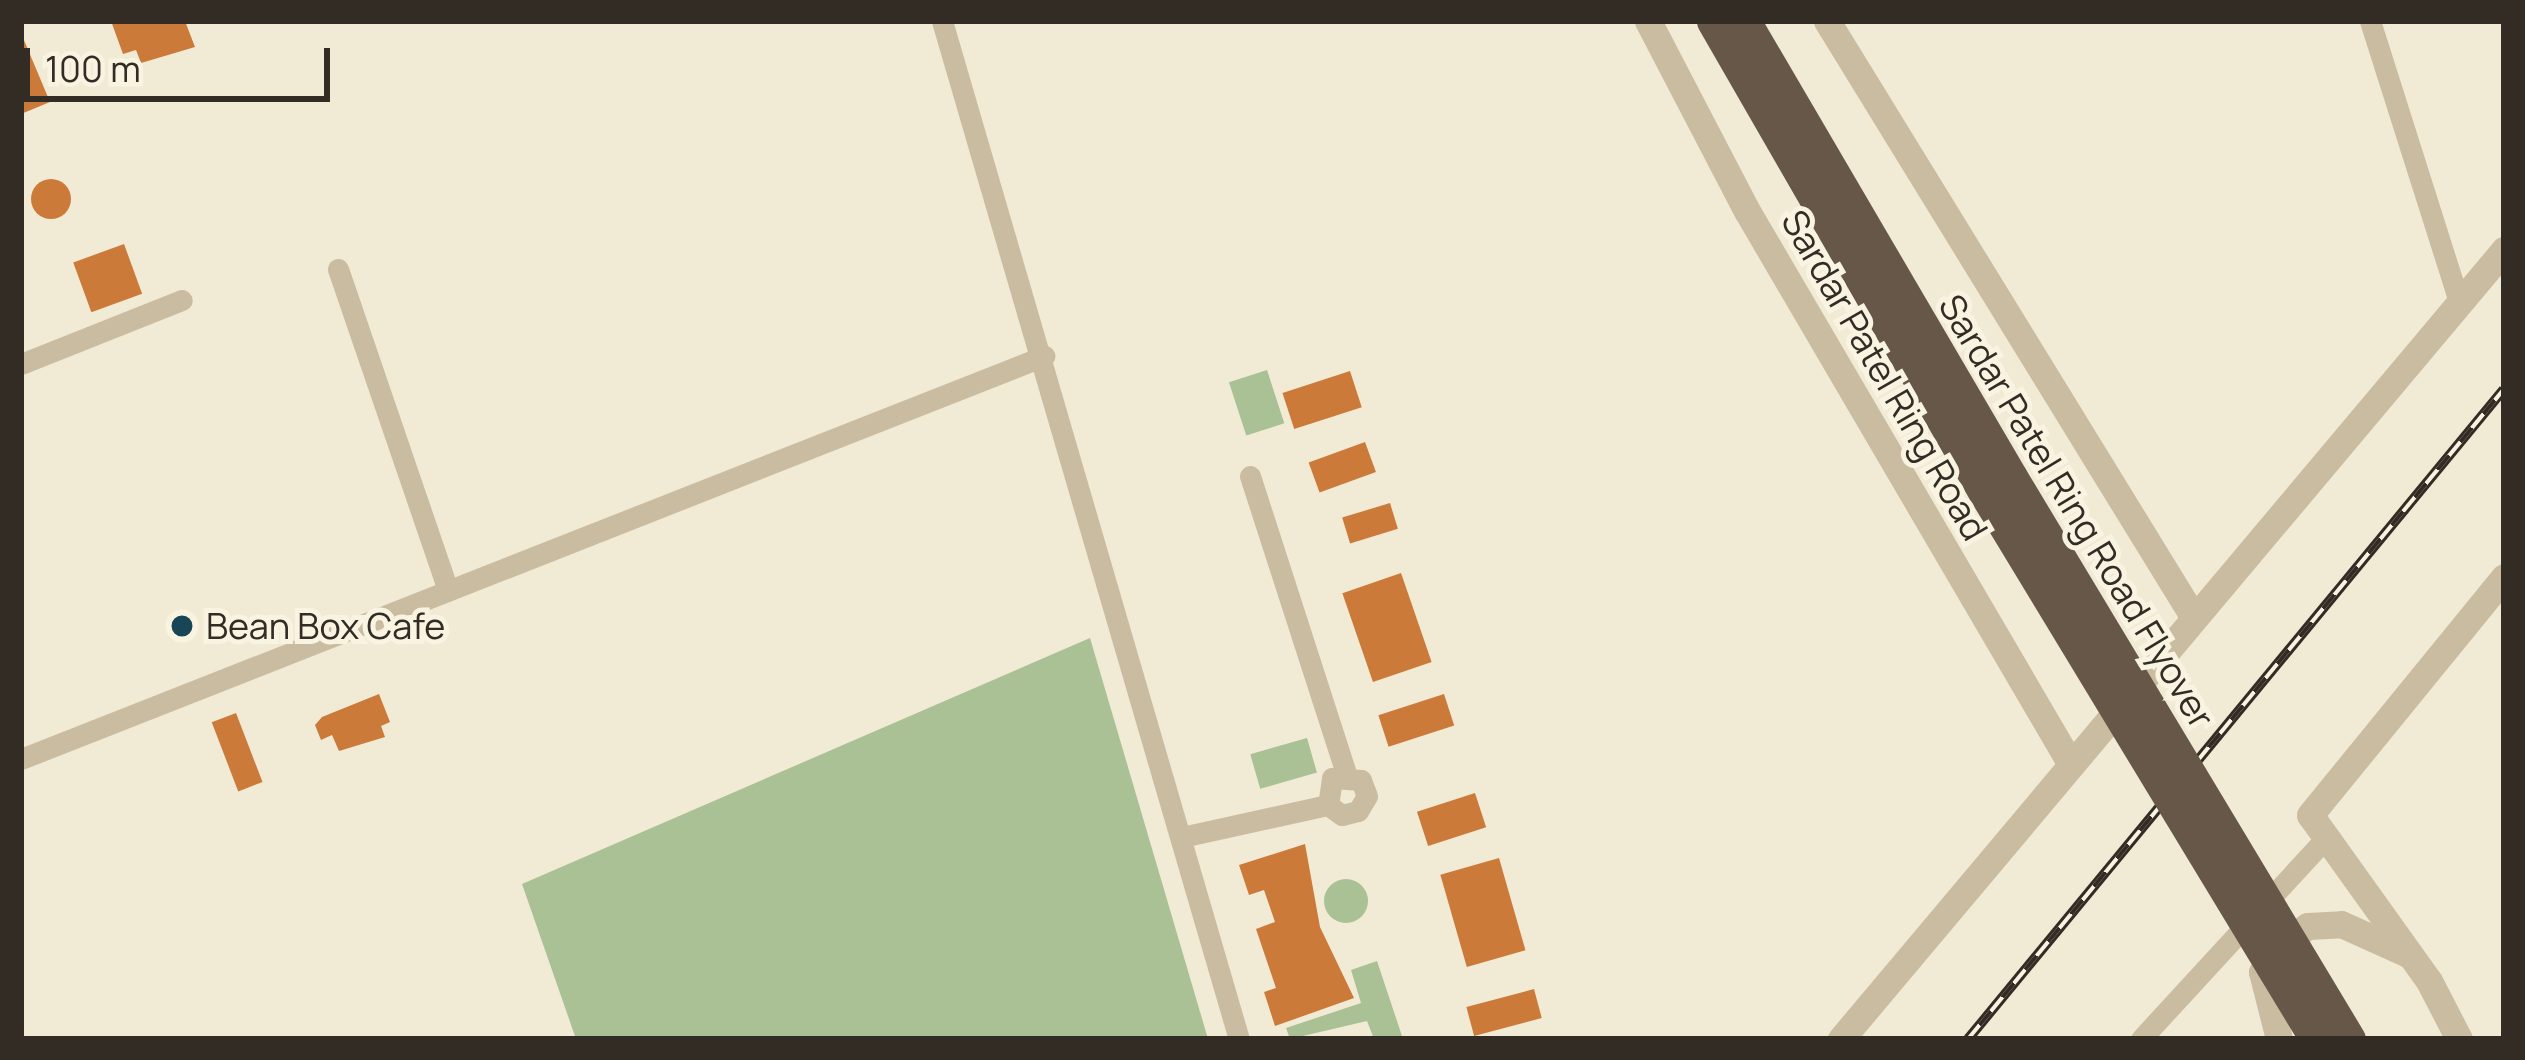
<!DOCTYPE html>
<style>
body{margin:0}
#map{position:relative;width:2525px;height:1060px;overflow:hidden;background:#f1ead5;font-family:Manrope,sans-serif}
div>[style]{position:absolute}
.green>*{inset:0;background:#a9c195;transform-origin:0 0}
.round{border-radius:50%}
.building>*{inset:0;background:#cc7a39;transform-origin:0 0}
.minor>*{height:21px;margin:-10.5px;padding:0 10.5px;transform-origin:10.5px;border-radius:10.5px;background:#cabca1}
.tertiary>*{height:27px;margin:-13.5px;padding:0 13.5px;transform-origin:13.5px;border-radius:13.5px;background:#cabca1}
.trunk>*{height:33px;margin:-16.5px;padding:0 16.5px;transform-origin:16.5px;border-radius:16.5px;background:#665748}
.rail>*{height:10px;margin-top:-5px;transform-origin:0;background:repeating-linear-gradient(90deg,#f9f3e1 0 18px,#332c24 0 36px);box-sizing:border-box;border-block:3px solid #332c24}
.trunk-bridge>*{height:33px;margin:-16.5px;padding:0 16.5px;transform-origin:16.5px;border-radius:16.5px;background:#665748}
.dots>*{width:33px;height:33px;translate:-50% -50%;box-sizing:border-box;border:6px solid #f9f3e1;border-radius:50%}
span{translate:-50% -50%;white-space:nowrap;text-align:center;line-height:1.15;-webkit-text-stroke:10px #f9f3e1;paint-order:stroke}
.street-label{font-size:36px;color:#332c24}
.poi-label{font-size:36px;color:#332c24}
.left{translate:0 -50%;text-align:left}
.frame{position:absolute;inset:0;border:24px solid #332c24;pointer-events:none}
.scale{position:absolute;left:24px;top:48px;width:306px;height:54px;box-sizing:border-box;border:6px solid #332c24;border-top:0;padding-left:15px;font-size:36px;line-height:42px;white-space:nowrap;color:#332c24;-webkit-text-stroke:9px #f9f3e1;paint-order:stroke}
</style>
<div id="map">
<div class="green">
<div style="left:1267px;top:370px;width:56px;height:40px;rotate:72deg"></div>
<div style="clip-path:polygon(1090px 638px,1208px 1039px,576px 1039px,522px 884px)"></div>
<div style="left:1307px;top:738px;width:36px;height:59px;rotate:74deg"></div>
<div class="round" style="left:1324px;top:879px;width:44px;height:44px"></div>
<div style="clip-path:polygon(1377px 961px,1403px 1039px,1374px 1039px,1367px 1021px,1290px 1039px,1286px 1028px,1361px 1003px,1351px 970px)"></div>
</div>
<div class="building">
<div style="clip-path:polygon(111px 21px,185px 21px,195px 47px,141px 63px,136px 50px,123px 54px)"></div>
<div style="clip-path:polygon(21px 33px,50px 102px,21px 114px)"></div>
<div class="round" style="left:31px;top:179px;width:40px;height:40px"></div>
<div style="left:124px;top:244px;width:53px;height:54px;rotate:70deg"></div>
<div style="left:1350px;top:371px;width:38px;height:71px;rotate:72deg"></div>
<div style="left:1365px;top:442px;width:32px;height:60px;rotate:70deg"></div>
<div style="left:1390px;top:503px;width:27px;height:50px;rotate:73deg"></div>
<div style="left:1401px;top:573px;width:94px;height:62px;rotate:71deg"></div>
<div style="clip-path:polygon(379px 694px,390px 722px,381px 726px,385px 737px,339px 751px,332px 735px,321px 740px,315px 725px,322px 717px)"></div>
<div style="left:1444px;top:694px;width:33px;height:69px;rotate:72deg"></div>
<div style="left:236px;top:713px;width:74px;height:26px;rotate:69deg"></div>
<div style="left:1475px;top:793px;width:36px;height:61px;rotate:72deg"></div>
<div style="clip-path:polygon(1305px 844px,1320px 927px,1354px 998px,1275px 1026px,1264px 992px,1276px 988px,1256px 929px,1275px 922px,1264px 890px,1249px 895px,1239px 865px)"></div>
<div style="left:1499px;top:858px;width:96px;height:61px;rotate:74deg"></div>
<div style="left:1534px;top:989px;width:30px;height:70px;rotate:75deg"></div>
</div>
<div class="minor">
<div style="left:942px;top:21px;width:1060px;rotate:73.74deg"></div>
<div style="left:2370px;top:21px;width:295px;rotate:72.4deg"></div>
<div style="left:338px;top:269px;width:340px;rotate:71.1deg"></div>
<div style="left:21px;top:364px;width:173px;rotate:-21.7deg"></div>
<div style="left:1250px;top:476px;width:312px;rotate:72.1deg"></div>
<div style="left:21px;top:759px;width:1100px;rotate:-21.5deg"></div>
<div style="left:1182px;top:837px;width:149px;rotate:-12.4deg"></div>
<div style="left:1328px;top:805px;width:17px;rotate:36deg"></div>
<div style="left:1342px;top:815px;width:16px;rotate:-14deg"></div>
<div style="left:1358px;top:811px;width:17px;rotate:-59deg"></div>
<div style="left:1367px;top:796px;width:17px;rotate:-111deg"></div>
<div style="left:1361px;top:780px;width:29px;rotate:-176deg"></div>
<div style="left:1332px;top:778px;width:27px;rotate:98deg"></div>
<div style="left:2141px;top:1039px;width:273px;rotate:-47.4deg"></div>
</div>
<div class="tertiary">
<div style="left:1648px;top:21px;width:214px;rotate:62.5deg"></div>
<div style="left:1747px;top:211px;width:637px;rotate:59.65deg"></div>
<div style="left:1827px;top:21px;width:695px;rotate:58.41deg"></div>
<div style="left:1841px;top:1039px;width:1031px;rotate:-49.96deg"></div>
<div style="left:2279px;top:1039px;width:69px;rotate:-104.2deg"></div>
<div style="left:2262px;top:972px;width:31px;rotate:-57deg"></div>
<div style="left:2279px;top:946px;width:35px;rotate:-35deg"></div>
<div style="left:2308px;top:926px;width:33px;rotate:-3deg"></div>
<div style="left:2341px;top:924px;width:73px;rotate:24.1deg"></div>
<div style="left:2459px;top:1039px;width:65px;rotate:-117.3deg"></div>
<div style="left:2429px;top:981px;width:204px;rotate:-125.6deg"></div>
<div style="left:2310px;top:815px;width:307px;rotate:-50.8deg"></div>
</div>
<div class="trunk">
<div style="left:1713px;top:21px;width:545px;rotate:60.05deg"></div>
<div style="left:1744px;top:21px;width:528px;rotate:59.65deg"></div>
</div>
<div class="rail">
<div style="left:1968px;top:1039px;width:842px;rotate:-50.49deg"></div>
</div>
<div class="trunk-bridge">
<div style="left:2011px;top:477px;width:656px;rotate:58.98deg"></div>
<div style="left:1985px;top:493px;width:638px;rotate:58.77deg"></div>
</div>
<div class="dots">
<div style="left:182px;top:626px;background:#184656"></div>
</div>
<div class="street-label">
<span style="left:1885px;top:375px;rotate:60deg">Sardar Patel Ring Road</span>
<span style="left:2077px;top:511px;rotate:59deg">Sardar Patel Ring Road Flyover</span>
</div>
<div class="poi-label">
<span class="left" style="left:206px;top:626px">Bean Box Cafe</span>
</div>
<div class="frame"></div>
<div class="scale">100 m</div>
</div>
